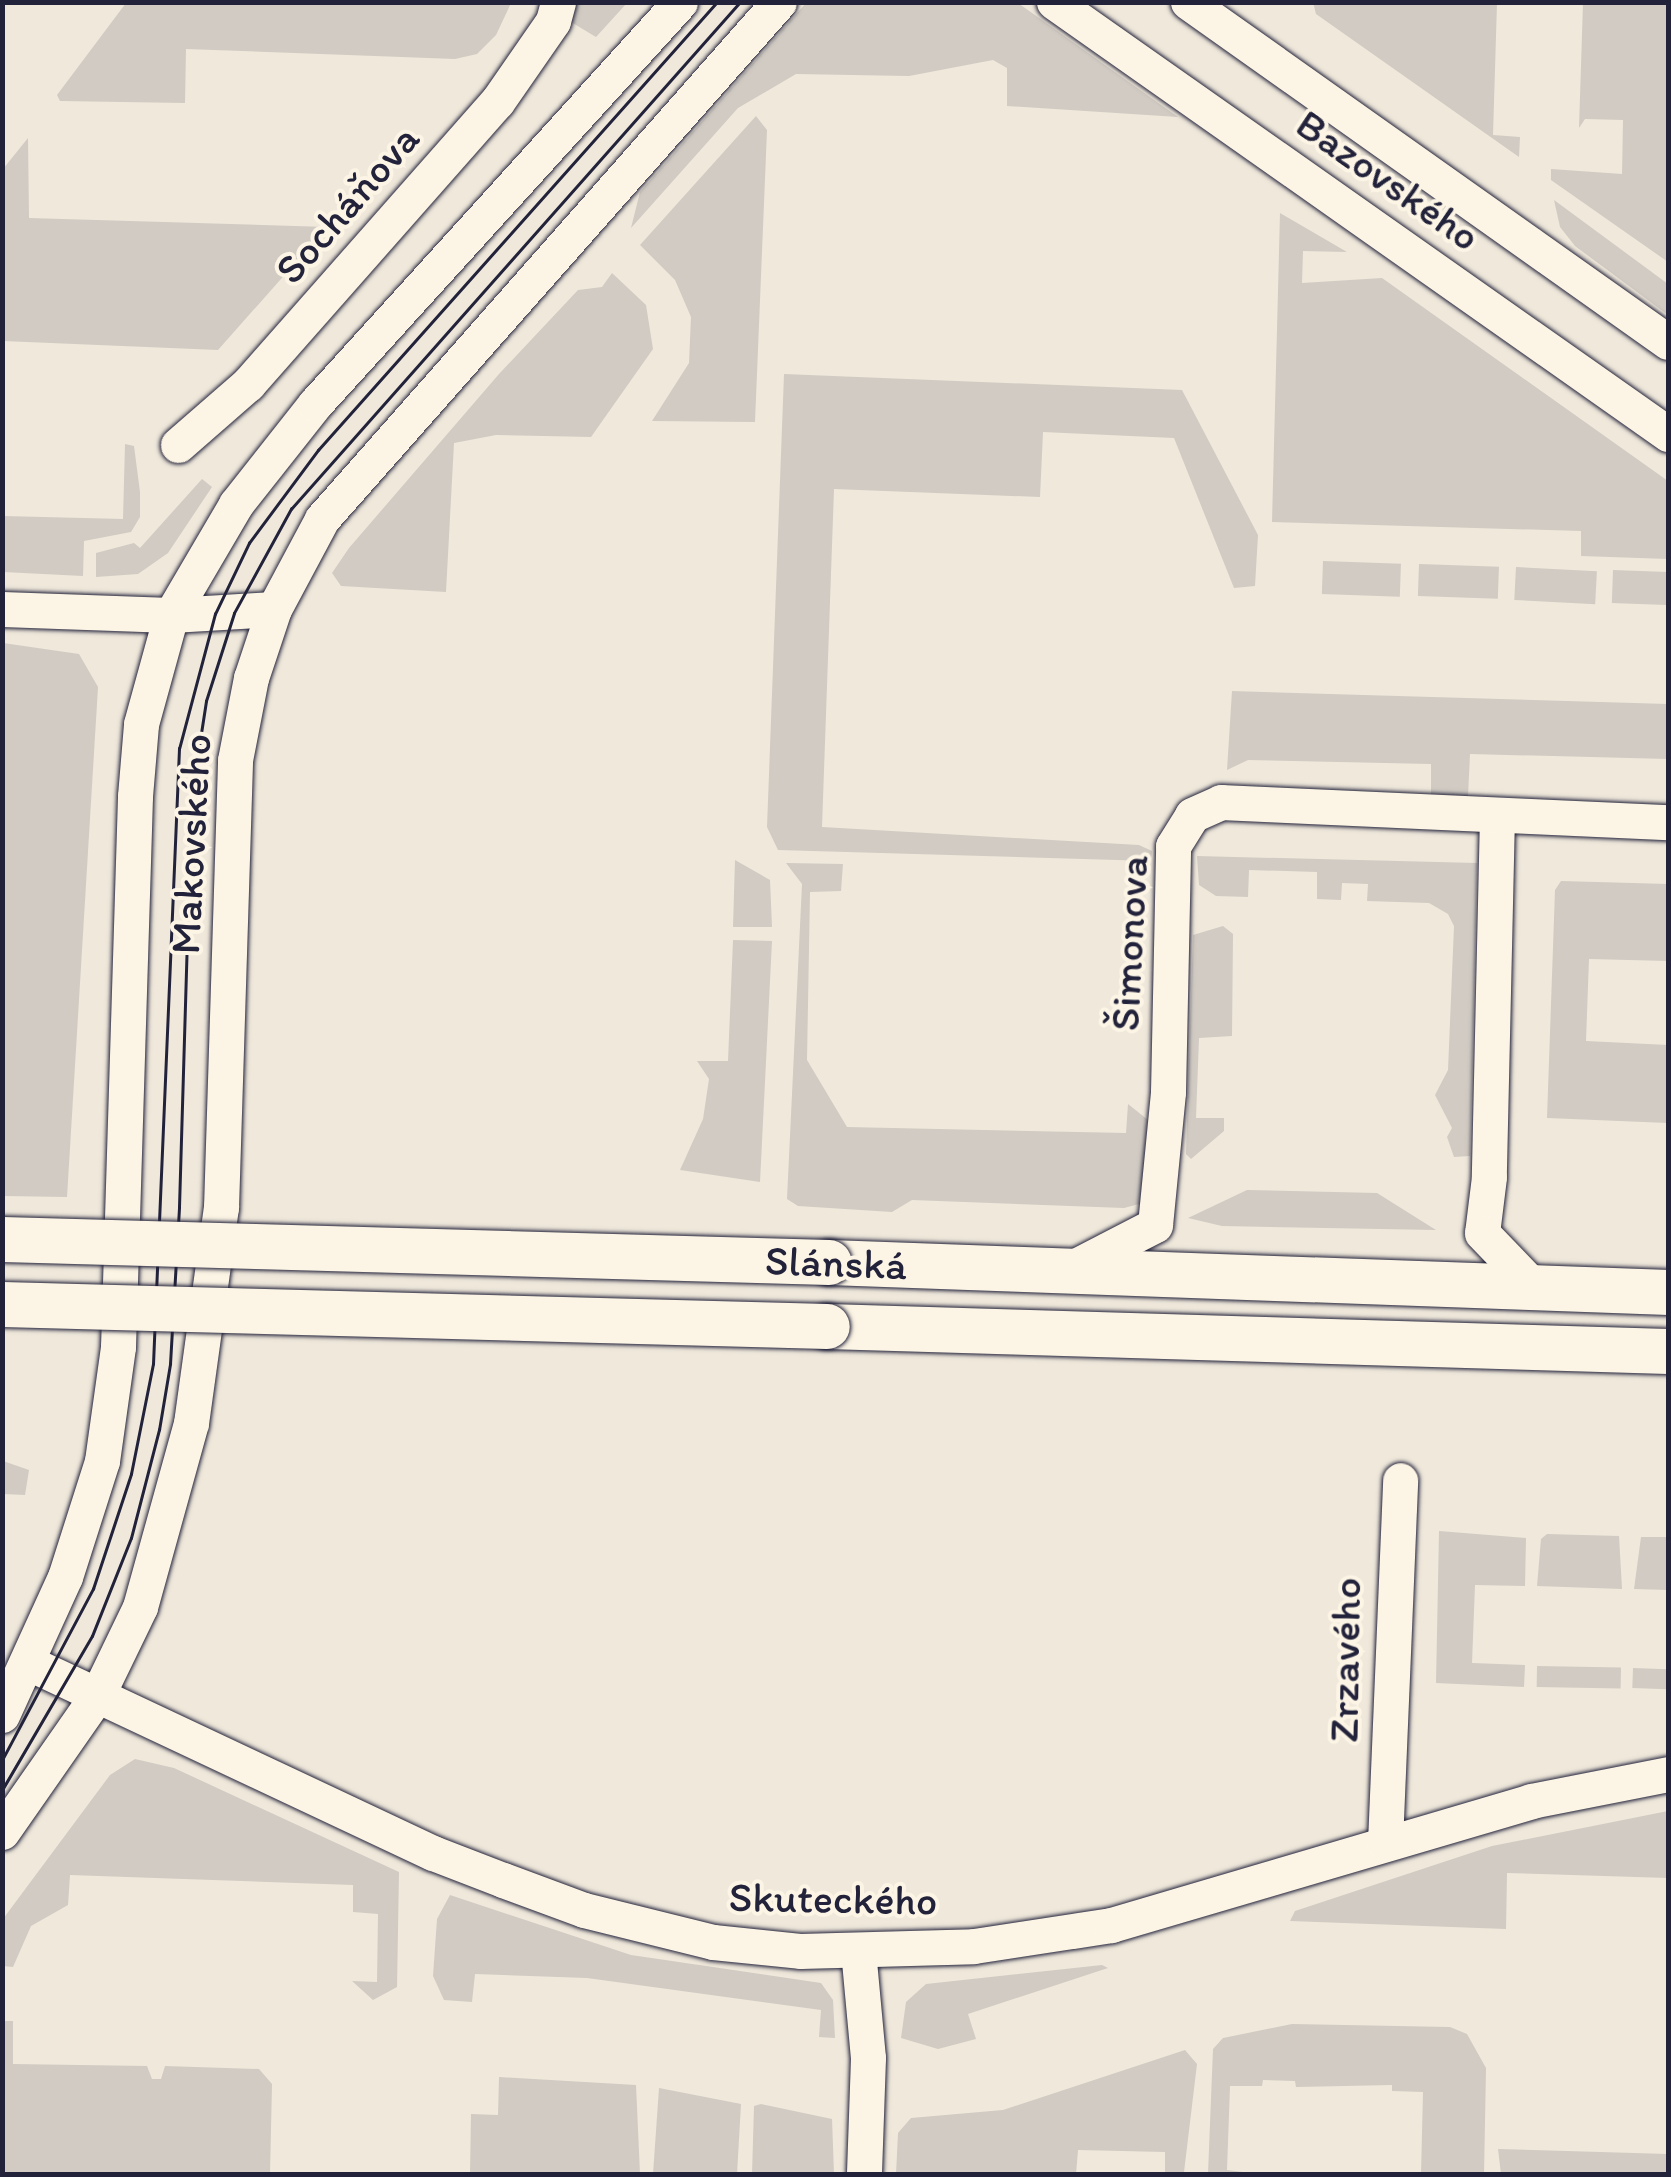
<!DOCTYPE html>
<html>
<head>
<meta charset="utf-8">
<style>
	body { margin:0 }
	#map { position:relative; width:1671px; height:2177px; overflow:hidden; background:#efe8db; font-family:Itim,sans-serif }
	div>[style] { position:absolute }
	.green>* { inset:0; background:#d1cbc3; transform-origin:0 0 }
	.roads { filter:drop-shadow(0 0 2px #22223b) drop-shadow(0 0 2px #22223b) }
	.minor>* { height:35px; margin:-17.5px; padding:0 17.5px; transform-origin:17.5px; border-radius:17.5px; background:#fcf5e5 }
	.major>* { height:45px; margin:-22.5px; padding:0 22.5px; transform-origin:22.5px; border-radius:22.5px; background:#fcf5e5 }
	.tram>* { height:2.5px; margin:-1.25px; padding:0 1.25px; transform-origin:1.25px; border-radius:1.25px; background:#22223b }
	.bridges { filter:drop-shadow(0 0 2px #22223b) drop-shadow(0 0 2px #22223b) }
	.major-bridge>* { height:45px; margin:-22.5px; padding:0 22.5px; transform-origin:22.5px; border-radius:22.5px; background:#fcf5e5 }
	span { translate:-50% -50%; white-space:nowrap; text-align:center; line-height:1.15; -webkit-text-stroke:8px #fcf5e5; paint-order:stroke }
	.street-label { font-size:42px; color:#22223b }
	.frame { position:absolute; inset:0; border:5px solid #22223b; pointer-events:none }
</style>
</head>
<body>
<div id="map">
	<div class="green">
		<div style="clip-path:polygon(1313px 2px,1497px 3px,1493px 135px,1520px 137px,1519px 157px,1316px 14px)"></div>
		<div style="clip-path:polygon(126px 3px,126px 2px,511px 3px,496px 35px,477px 54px,455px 59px,186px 49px,185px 103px,60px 101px,57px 95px)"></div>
		<div style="clip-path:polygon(576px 3px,627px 3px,596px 37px,571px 22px)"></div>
		<div style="clip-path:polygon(806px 3px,1018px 3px,1178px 117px,1007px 106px,1007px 68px,993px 60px,909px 76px,796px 74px,738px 108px,631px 228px,640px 192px)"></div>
		<div style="clip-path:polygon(1583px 3px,1668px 3px,1668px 262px,1551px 180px,1551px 169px,1622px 174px,1623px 120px,1585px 119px,1579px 128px)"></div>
		<div style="clip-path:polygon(756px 116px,767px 130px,755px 422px,652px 421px,689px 363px,691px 317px,675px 280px,640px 245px)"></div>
		<div style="clip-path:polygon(28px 138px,29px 218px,327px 227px,218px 350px,3px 341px,3px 169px)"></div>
		<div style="clip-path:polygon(1554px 200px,1668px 284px,1668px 315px,1575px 246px,1560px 227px)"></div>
		<div style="clip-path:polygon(1280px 213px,1347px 252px,1303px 251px,1302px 283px,1382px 278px,1668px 481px,1668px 559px,1581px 556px,1581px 531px,1272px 522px)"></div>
		<div style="clip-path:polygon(612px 273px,646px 305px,653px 349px,591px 437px,496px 435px,454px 443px,446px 592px,341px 586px,332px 573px,349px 548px,499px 374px,578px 290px,602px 287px)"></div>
		<div style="clip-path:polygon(784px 374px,1182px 390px,1258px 535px,1255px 586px,1234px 588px,1174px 438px,1043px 432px,1040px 497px,834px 489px,822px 827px,1139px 845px,1152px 851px,1151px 861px,778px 850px,767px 827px)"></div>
		<div style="clip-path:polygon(125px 444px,134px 446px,140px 492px,140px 517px,131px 532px,84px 541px,83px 576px,3px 572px,3px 516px,123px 519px)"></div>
		<div style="clip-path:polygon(202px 479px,212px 487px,168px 553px,138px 574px,96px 577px,96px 553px,134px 543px,140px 548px)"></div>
		<div style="left:1323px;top:561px;width:78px;height:33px;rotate:2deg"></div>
		<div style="left:1419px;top:564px;width:80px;height:32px;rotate:2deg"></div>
		<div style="left:1516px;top:567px;width:81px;height:33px;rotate:3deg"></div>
		<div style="left:1613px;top:570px;width:55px;height:33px;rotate:2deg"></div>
		<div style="clip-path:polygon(3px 643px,79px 654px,98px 687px,67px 1197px,3px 1196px)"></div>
		<div style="clip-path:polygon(1232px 691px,1668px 704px,1668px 759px,1470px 754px,1468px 796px,1431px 794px,1431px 764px,1248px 760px,1227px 770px)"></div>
		<div style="clip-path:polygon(1197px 856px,1477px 863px,1470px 1156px,1454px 1157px,1447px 1137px,1452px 1128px,1435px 1095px,1448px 1070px,1454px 926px,1448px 914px,1429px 903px,1367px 901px,1368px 884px,1342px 883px,1341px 900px,1317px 899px,1317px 872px,1249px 870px,1248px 897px,1216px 896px,1199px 885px)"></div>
		<div style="clip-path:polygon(735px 860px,770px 880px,772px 927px,733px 927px)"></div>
		<div style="clip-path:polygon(786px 863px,843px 864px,841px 891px,810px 892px,807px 1060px,847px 1127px,1126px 1133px,1128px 1104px,1148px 1120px,1143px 1203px,1124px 1208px,912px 1200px,892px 1212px,798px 1206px,787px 1199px,802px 884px)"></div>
		<div style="clip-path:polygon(1561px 881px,1668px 884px,1668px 961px,1589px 959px,1586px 1041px,1668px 1045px,1668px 1123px,1547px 1118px,1555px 890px)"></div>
		<div style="clip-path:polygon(1223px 926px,1233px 934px,1232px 1036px,1199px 1038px,1196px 1118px,1224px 1118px,1224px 1131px,1191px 1159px,1186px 1154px,1193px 935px)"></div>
		<div style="clip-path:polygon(733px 940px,772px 941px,760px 1182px,680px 1170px,703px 1119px,709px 1079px,697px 1061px,728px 1061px)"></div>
		<div style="clip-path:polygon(1247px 1190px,1377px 1193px,1436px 1230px,1222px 1226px,1188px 1218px)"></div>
		<div style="clip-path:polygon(3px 1461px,29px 1470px,25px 1495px,3px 1494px)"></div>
		<div style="clip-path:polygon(1439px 1531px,1526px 1538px,1525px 1586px,1475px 1585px,1472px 1663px,1525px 1665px,1524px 1687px,1436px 1683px)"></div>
		<div style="clip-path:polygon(1547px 1534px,1619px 1536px,1622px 1589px,1537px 1586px,1541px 1539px)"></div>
		<div style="clip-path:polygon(1641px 1537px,1668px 1537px,1668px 1590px,1634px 1589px)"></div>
		<div style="left:1537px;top:1666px;width:84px;height:21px;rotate:1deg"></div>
		<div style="left:1633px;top:1668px;width:35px;height:20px;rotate:2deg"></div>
		<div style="clip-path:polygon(135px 1759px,174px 1768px,399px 1872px,397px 1987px,373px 2000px,352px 1981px,377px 1982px,378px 1914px,353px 1912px,353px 1885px,70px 1875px,68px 1905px,31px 1926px,13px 1967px,3px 1966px,3px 1919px,110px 1775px)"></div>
		<div style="clip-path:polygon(1668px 1811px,1668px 1878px,1507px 1873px,1506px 1929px,1290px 1921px,1295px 1911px,1492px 1846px)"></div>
		<div style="clip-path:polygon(450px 1895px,631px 1955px,821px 1983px,833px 2000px,835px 2038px,819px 2037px,821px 2010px,587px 1978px,475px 1974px,472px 2002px,444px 2000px,433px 1976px,437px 1919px)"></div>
		<div style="clip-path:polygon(1102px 1965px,1108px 1968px,968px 2014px,976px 2039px,938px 2049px,901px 2038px,906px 2002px,926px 1984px)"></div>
		<div style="clip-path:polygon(3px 2021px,13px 2021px,13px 2064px,147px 2066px,152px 2079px,161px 2079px,165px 2066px,259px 2069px,272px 2084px,270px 2174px,3px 2174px)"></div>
		<div style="clip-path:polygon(1292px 2024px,1450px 2027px,1467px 2034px,1486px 2068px,1484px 2174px,1421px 2174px,1423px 2092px,1392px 2091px,1392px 2085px,1296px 2087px,1295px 2081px,1263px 2080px,1262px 2086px,1230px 2086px,1227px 2170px,1259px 2174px,1208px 2174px,1213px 2049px,1223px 2038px)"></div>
		<div style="clip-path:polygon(1185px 2050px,1197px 2064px,1184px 2172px,1165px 2172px,1165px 2152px,1078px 2150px,1076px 2174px,896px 2174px,898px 2133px,911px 2118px,1003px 2110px)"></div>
		<div style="clip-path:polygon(499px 2077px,636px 2085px,640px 2174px,470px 2174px,471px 2114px,498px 2115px)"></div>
		<div style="clip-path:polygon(659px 2088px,741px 2104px,737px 2174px,653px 2174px)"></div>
		<div style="clip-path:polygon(761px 2104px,832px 2119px,834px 2174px,752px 2174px,754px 2106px)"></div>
		<div style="clip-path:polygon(1498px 2149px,1668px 2154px,1668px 2174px,1501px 2174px)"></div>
	</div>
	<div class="roads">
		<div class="minor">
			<div style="left:1054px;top:2px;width:751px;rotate:35.13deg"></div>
			<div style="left:1188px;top:2px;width:588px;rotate:35.31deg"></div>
			<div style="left:178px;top:445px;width:93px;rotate:-41.1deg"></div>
			<div style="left:248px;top:384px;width:376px;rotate:-48.6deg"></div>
			<div style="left:497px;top:102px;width:98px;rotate:-55.3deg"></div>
			<div style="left:553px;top:21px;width:20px;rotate:-75deg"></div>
			<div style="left:2px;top:609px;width:169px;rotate:2deg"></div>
			<div style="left:171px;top:615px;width:103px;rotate:-3.3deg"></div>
			<div style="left:1497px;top:815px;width:362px;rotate:91.3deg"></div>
			<div style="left:1489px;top:1177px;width:56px;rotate:97.1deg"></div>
			<div style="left:1482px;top:1233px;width:75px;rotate:46.1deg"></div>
			<div style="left:1066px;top:1271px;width:100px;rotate:-27.3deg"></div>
			<div style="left:1155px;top:1225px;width:134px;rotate:-84.4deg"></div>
			<div style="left:1168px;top:1092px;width:246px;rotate:-88.8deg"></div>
			<div style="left:1173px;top:846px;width:36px;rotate:-58deg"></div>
			<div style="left:1192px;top:815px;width:32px;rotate:-24deg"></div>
			<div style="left:1221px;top:802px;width:447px;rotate:2.6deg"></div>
			<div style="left:29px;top:1663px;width:446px;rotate:25.2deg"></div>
			<div style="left:433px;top:1853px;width:75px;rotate:21.1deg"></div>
			<div style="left:503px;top:1880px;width:86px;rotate:20.3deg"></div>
			<div style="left:584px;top:1910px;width:133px;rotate:13.9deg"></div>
			<div style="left:713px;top:1942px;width:87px;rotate:5.9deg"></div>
			<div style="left:800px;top:1951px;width:174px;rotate:-1.6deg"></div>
			<div style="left:974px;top:1946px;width:139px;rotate:-8.7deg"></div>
			<div style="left:1111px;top:1925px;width:438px;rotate:-16.4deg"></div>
			<div style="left:1531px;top:1801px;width:140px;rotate:-11.1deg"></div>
			<div style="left:2px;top:1715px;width:152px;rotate:-65.5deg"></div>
			<div style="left:65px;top:1577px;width:122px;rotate:-72.3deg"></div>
			<div style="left:102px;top:1461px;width:115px;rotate:-82deg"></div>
			<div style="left:118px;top:1347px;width:551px;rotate:-88.23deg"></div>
			<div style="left:135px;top:796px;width:72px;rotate:-85.2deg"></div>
			<div style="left:141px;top:724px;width:113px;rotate:-74.6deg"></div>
			<div style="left:171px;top:615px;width:129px;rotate:-59.6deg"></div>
			<div style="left:236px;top:504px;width:127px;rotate:-51.7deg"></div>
			<div style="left:315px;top:404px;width:543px;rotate:-47.76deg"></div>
			<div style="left:2px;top:1832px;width:166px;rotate:-55.1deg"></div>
			<div style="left:97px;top:1696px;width:99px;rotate:-64.2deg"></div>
			<div style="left:140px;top:1607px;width:191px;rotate:-74.5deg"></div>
			<div style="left:191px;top:1423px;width:217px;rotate:-82.1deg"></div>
			<div style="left:221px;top:1208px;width:448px;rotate:-88.2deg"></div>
			<div style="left:235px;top:760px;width:84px;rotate:-79deg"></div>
			<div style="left:251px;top:678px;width:73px;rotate:-71.6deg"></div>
			<div style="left:274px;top:609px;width:102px;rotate:-61.9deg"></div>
			<div style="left:322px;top:519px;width:690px;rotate:-48.53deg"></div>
			<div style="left:1385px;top:1843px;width:363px;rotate:-87.6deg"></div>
			<div style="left:858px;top:1950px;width:108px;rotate:84.7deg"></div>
			<div style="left:868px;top:2058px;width:116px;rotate:92deg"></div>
		</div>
		<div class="major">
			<div style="left:829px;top:1262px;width:840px;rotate:2.05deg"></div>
			<div style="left:827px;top:1326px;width:841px;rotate:1.7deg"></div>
		</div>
	</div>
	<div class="tram">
		<div style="left:2px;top:1760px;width:194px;rotate:-62deg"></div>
		<div style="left:93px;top:1589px;width:121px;rotate:-71.7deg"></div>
		<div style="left:131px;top:1474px;width:112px;rotate:-78.7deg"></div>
		<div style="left:153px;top:1364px;width:616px;rotate:-87.58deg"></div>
		<div style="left:179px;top:749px;width:140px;rotate:-75.1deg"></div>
		<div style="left:215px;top:614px;width:79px;rotate:-64.4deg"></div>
		<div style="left:249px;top:543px;width:116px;rotate:-53.4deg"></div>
		<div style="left:318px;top:450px;width:600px;rotate:-48.31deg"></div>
		<div style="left:2px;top:1790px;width:178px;rotate:-59.7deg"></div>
		<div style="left:92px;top:1636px;width:105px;rotate:-68.3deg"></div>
		<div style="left:131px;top:1538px;width:112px;rotate:-75.5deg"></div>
		<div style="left:159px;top:1430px;width:67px;rotate:-80.5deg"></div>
		<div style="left:170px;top:1364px;width:157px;rotate:-86.7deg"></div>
		<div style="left:179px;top:1207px;width:409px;rotate:-88.3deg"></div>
		<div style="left:191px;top:798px;width:98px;rotate:-81.2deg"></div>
		<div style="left:206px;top:701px;width:92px;rotate:-72.3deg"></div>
		<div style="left:234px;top:613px;width:119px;rotate:-61.3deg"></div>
		<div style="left:291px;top:509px;width:677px;rotate:-48.47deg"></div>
	</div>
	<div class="bridges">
		<div class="major-bridge">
			<div style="left:2px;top:1239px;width:827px;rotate:1.59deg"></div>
			<div style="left:2px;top:1304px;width:825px;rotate:1.53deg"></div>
		</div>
	</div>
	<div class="street-label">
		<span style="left:1388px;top:180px;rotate:35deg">Bazovského</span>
		<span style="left:347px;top:204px;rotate:-49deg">Socháňova</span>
		<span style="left:191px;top:844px;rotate:-87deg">Makovského</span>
		<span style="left:1129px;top:943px;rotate:-87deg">Šimonova</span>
		<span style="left:836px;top:1263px;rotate:2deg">Slánská</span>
		<span style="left:1345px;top:1660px;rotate:-89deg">Zrzavého</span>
		<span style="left:833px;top:1899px;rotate:1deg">Skuteckého</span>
	</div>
	<div class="frame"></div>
</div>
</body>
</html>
